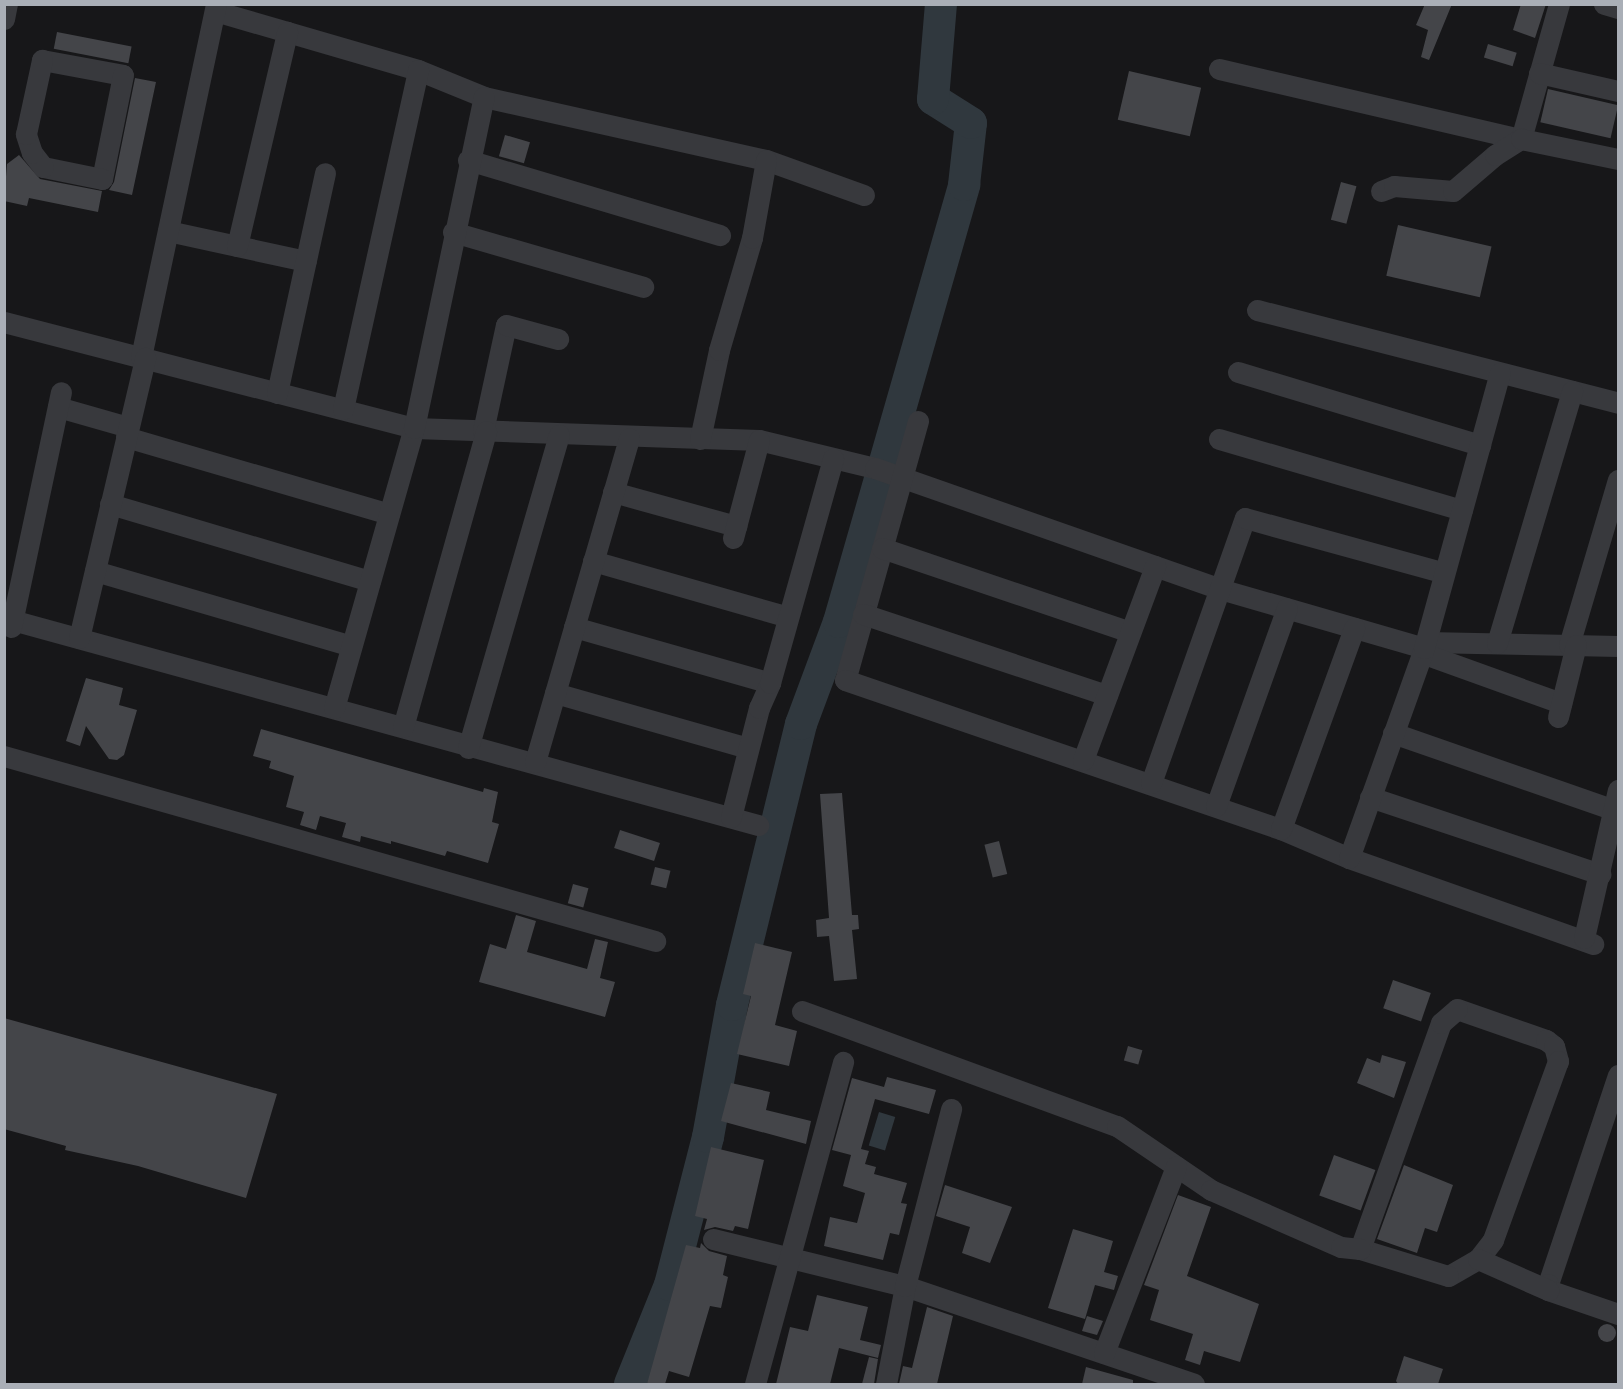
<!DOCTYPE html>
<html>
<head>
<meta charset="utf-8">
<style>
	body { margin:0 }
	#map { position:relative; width:1623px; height:1389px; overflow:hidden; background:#171719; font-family:"Work Sans",sans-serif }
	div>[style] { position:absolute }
	.water>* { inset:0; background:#30383e; transform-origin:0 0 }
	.river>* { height:32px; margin:-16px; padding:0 16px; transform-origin:16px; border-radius:16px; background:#30383e }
	.building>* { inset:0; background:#444549; transform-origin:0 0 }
	.round { border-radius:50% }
	.minor>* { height:21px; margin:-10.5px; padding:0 10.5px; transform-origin:10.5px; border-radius:10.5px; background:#38393d }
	span { translate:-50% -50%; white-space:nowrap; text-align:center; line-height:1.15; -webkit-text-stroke:6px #121214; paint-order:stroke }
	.frame { position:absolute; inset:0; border:6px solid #aaafb7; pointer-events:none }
</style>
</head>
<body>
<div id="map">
	<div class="water">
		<div style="left:879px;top:1112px;width:17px;height:35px;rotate:17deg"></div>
	</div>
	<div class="river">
		<div style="left:630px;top:1384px;width:107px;rotate:-68deg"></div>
		<div style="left:670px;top:1285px;width:153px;rotate:-75.6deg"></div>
		<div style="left:708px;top:1137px;width:134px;rotate:-79.7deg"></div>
		<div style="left:732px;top:1005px;width:289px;rotate:-76.2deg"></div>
		<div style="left:801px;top:724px;width:109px;rotate:-69.6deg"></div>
		<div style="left:839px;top:622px;width:455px;rotate:-74deg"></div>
		<div style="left:964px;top:185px;width:62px;rotate:-83.6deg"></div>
		<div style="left:971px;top:123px;width:45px;rotate:-147.7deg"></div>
		<div style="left:933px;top:99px;width:95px;rotate:-85.2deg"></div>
	</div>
	<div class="building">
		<div style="clip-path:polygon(1425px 4px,1452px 4px,1429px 60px,1421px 57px,1428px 30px,1416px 25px)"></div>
		<div style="clip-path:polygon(1521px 4px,1546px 4px,1535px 38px,1513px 30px)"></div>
		<div style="left:57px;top:32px;width:76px;height:17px;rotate:11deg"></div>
		<div style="left:1488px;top:44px;width:30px;height:14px;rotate:17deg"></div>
		<div style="left:1129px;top:71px;width:74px;height:50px;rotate:13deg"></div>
		<div style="clip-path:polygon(135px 78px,156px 82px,132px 195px,109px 190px,114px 182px)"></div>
		<div style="left:1548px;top:89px;width:72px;height:34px;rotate:13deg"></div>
		<div style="left:505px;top:135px;width:26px;height:22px;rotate:16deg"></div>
		<div style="clip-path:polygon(19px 155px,40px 179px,102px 191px,98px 212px,29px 198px,27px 206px,4px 201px,7px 164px)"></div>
		<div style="left:1341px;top:182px;width:16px;height:39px;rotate:15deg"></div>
		<div style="left:1398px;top:225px;width:96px;height:52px;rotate:13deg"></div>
		<div style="clip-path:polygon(86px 678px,123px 688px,119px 705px,137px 710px,124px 755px,117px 760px,109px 759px,86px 726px,80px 746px,66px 741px)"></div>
		<div style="clip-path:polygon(261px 729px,483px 792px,484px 788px,498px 792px,492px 822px,499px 824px,488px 863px,447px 851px,445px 856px,391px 841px,391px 844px,361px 836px,360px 842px,342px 837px,346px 823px,320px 816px,316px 830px,300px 825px,304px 812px,286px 807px,294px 776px,269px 768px,271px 761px,253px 756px)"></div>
		<div style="clip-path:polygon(842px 793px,852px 915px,858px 915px,859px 929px,852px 930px,857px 979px,834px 981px,829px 936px,817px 937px,816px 920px,829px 918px,820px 794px)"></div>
		<div style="left:620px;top:830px;width:42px;height:19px;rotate:18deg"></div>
		<div style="left:999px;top:841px;width:34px;height:15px;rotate:76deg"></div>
		<div style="left:655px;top:867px;width:16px;height:18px;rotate:14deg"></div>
		<div style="left:573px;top:884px;width:16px;height:20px;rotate:15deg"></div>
		<div style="clip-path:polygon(516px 915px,536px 921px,527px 952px,587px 969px,595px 939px,608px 942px,600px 978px,615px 982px,605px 1017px,479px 982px,490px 944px,506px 949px)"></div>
		<div style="clip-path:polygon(755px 943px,792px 952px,775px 1025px,797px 1031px,789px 1066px,737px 1054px,751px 996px,743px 994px)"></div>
		<div style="left:1393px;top:980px;width:40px;height:30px;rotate:19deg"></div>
		<div style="clip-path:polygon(4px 1018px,277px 1094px,246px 1198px,138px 1166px,65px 1150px,66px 1146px,4px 1129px)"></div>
		<div style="left:1128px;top:1046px;width:15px;height:15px;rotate:16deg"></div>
		<div style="clip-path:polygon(1382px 1055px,1406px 1062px,1394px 1098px,1357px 1083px,1367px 1058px,1380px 1063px)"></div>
		<div style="clip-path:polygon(887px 1077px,936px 1090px,929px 1114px,875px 1099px,861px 1149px,869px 1151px,865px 1164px,876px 1167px,874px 1174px,907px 1183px,901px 1203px,907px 1204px,899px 1235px,890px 1233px,883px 1260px,824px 1246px,830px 1217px,857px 1223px,865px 1193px,843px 1186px,851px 1155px,832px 1150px,852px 1078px,884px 1087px)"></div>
		<div style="clip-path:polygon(731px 1083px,770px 1092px,766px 1110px,811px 1121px,806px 1144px,721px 1121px)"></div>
		<div style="clip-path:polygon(711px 1147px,764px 1160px,748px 1229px,735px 1226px,733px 1231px,715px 1227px,704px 1230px,707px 1219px,695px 1216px)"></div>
		<div style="left:1334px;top:1155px;width:44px;height:43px;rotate:20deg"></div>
		<div style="clip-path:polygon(1404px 1165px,1453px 1185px,1437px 1232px,1425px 1228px,1417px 1253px,1377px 1239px)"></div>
		<div style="clip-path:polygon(945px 1185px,1012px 1207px,990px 1263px,962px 1253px,970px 1227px,936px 1216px)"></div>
		<div style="clip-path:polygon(1178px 1195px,1211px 1207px,1187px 1276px,1259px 1304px,1240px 1362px,1204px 1351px,1200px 1365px,1185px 1360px,1193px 1334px,1150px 1320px,1159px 1290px,1144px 1285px)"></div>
		<div style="clip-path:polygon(1073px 1229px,1113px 1241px,1104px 1272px,1118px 1276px,1114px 1290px,1095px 1285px,1085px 1319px,1048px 1308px)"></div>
		<div style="clip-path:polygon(701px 1243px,709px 1251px,727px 1256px,723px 1275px,728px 1277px,721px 1308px,710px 1306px,689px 1377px,669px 1371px,665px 1384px,647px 1384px,686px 1245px,700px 1248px)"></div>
		<div style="clip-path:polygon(817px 1295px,868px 1307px,860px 1340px,881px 1345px,878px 1358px,839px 1348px,830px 1384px,776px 1384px,790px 1327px,808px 1331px)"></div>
		<div style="clip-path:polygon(927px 1307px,953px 1316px,937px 1384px,899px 1384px,903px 1366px,912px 1368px)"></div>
		<div style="clip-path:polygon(1087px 1316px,1103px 1321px,1097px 1335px,1082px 1331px)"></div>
		<div class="round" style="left:1598px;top:1324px;width:18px;height:18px"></div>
		<div style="clip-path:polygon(1404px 1356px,1443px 1369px,1438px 1384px,1398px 1384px,1396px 1381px)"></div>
		<div style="clip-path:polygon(869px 1357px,878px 1359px,874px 1384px,862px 1384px)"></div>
		<div style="clip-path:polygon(1086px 1367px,1133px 1380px,1133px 1384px,1082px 1384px)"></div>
	</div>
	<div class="minor">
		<div style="left:1604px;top:4px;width:15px;rotate:16deg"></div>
		<div style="left:215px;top:11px;width:211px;rotate:16.2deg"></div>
		<div style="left:418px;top:70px;width:71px;rotate:22.2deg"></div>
		<div style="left:484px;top:97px;width:289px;rotate:12.6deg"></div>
		<div style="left:766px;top:160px;width:104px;rotate:19.7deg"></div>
		<div style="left:4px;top:19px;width:15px;rotate:-79deg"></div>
		<div style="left:42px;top:60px;width:82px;rotate:10.5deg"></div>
		<div style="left:123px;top:75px;width:106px;rotate:101.4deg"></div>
		<div style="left:102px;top:179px;width:60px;rotate:-168.5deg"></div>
		<div style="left:43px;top:167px;width:18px;rotate:-128deg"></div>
		<div style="left:32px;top:153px;width:20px;rotate:-108deg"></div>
		<div style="left:26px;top:134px;width:76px;rotate:-77.8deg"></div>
		<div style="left:1219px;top:69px;width:310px;rotate:13.1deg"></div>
		<div style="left:1521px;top:139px;width:140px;rotate:-74.3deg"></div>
		<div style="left:1539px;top:73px;width:81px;rotate:12.8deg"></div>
		<div style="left:468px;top:160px;width:263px;rotate:16.6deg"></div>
		<div style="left:1381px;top:191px;width:14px;rotate:-21deg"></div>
		<div style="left:1394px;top:186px;width:59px;rotate:4.8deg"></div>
		<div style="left:1453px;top:191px;width:55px;rotate:-40.6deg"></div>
		<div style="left:1495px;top:155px;width:31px;rotate:-32deg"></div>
		<div style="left:1521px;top:139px;width:99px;rotate:11.7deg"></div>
		<div style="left:168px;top:231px;width:141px;rotate:12.3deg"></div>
		<div style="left:453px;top:232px;width:198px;rotate:16.1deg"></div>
		<div style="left:237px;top:246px;width:220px;rotate:-76.8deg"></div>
		<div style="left:1257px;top:310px;width:373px;rotate:14.4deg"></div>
		<div style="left:4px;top:322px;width:423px;rotate:14.5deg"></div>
		<div style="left:414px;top:428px;width:345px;rotate:2deg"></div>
		<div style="left:759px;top:440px;width:119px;rotate:13.6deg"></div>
		<div style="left:875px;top:468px;width:366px;rotate:19.3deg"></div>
		<div style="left:1220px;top:589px;width:212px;rotate:16.1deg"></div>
		<div style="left:141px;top:357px;width:360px;rotate:-78deg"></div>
		<div style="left:1238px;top:372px;width:253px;rotate:16.8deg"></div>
		<div style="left:277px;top:393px;width:225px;rotate:-77.7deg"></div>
		<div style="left:58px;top:407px;width:73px;rotate:15.9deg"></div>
		<div style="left:343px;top:409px;width:347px;rotate:-77.5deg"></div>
		<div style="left:918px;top:421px;width:269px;rotate:105.7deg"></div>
		<div style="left:845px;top:680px;width:461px;rotate:18.9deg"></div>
		<div style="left:1281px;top:829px;width:74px;rotate:23.1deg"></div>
		<div style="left:1349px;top:858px;width:259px;rotate:19.4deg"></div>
		<div style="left:483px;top:431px;width:108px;rotate:-77.8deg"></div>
		<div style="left:506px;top:325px;width:54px;rotate:15.1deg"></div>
		<div style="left:126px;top:437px;width:274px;rotate:16.3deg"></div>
		<div style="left:700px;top:439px;width:91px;rotate:-77.9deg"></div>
		<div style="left:719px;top:350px;width:117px;rotate:-73.6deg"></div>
		<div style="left:752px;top:238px;width:79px;rotate:-79.8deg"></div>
		<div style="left:1219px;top:439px;width:253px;rotate:16.3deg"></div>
		<div style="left:613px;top:492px;width:128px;rotate:15.5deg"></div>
		<div style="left:110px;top:504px;width:271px;rotate:16.5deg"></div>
		<div style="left:733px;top:538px;width:101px;rotate:-75.1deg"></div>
		<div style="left:882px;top:548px;width:262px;rotate:18.7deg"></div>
		<div style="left:593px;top:561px;width:203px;rotate:16deg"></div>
		<div style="left:95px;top:571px;width:267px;rotate:16.3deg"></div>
		<div style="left:863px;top:614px;width:257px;rotate:18.4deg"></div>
		<div style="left:12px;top:620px;width:774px;rotate:15.37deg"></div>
		<div style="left:11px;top:627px;width:240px;rotate:-78deg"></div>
		<div style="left:574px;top:627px;width:204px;rotate:15.9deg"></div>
		<div style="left:79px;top:638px;width:288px;rotate:-76.7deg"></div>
		<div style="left:1426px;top:642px;width:192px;rotate:1.2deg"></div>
		<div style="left:1497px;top:643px;width:263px;rotate:-73.4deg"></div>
		<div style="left:1569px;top:645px;width:172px;rotate:-73.5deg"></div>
		<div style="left:1422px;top:653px;width:148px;rotate:19.8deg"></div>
		<div style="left:555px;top:693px;width:201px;rotate:15.9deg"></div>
		<div style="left:334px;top:708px;width:291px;rotate:-74.1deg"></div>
		<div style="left:414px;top:428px;width:338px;rotate:-78.1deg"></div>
		<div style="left:1558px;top:717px;width:74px;rotate:-76deg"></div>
		<div style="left:403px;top:727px;width:307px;rotate:-74.3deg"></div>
		<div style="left:1393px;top:733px;width:234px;rotate:19.2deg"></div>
		<div style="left:468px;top:748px;width:326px;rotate:-73.8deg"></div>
		<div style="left:4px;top:756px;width:677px;rotate:15.86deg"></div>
		<div style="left:1083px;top:760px;width:207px;rotate:-69.6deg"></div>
		<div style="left:535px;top:762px;width:337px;rotate:-73.8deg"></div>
		<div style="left:1151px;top:783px;width:281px;rotate:-70.5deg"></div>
		<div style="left:1245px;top:518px;width:206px;rotate:15.4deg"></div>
		<div style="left:1370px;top:797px;width:243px;rotate:18.5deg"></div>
		<div style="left:1216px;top:806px;width:210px;rotate:-70.3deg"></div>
		<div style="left:731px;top:817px;width:113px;rotate:-75.6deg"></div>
		<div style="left:759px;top:708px;width:27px;rotate:-66deg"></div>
		<div style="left:770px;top:683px;width:233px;rotate:-74.3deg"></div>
		<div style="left:1281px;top:829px;width:214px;rotate:-70deg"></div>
		<div style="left:1349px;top:858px;width:223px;rotate:-70.3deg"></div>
		<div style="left:1424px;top:648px;width:285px;rotate:-74.6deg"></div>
		<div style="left:1584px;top:938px;width:152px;rotate:-77.1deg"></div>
		<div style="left:1457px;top:1009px;width:94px;rotate:19.2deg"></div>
		<div style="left:1546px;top:1040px;width:10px;rotate:37deg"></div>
		<div style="left:1554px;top:1046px;width:16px;rotate:75deg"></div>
		<div style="left:1558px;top:1061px;width:190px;rotate:110deg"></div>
		<div style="left:1493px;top:1240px;width:24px;rotate:128deg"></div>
		<div style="left:1478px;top:1259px;width:34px;rotate:150deg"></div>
		<div style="left:1448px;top:1276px;width:92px;rotate:-162.9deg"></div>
		<div style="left:1360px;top:1249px;width:240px;rotate:-70.3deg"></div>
		<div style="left:1441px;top:1023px;width:21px;rotate:-41deg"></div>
		<div style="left:802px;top:1011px;width:335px;rotate:20.1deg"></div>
		<div style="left:1117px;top:1126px;width:114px;rotate:34.2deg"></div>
		<div style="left:1211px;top:1190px;width:142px;rotate:23.7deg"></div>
		<div style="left:1341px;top:1247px;width:19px;rotate:6deg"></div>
		<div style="left:1618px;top:1075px;width:220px;rotate:108.5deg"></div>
		<div style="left:1548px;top:1284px;width:6px;rotate:90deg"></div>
		<div style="left:1548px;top:1290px;width:74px;rotate:18.9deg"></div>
		<div style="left:713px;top:1239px;width:198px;rotate:13.8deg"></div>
		<div style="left:905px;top:1286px;width:305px;rotate:18.7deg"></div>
		<div style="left:1478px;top:1259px;width:77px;rotate:23.9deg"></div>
		<div style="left:1104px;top:1353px;width:200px;rotate:-68.9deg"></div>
		<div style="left:755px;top:1384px;width:334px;rotate:-74.7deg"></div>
		<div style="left:886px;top:1384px;width:100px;rotate:-79deg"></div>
		<div style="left:905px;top:1286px;width:183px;rotate:-75.4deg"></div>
	</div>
	<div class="frame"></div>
</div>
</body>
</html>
